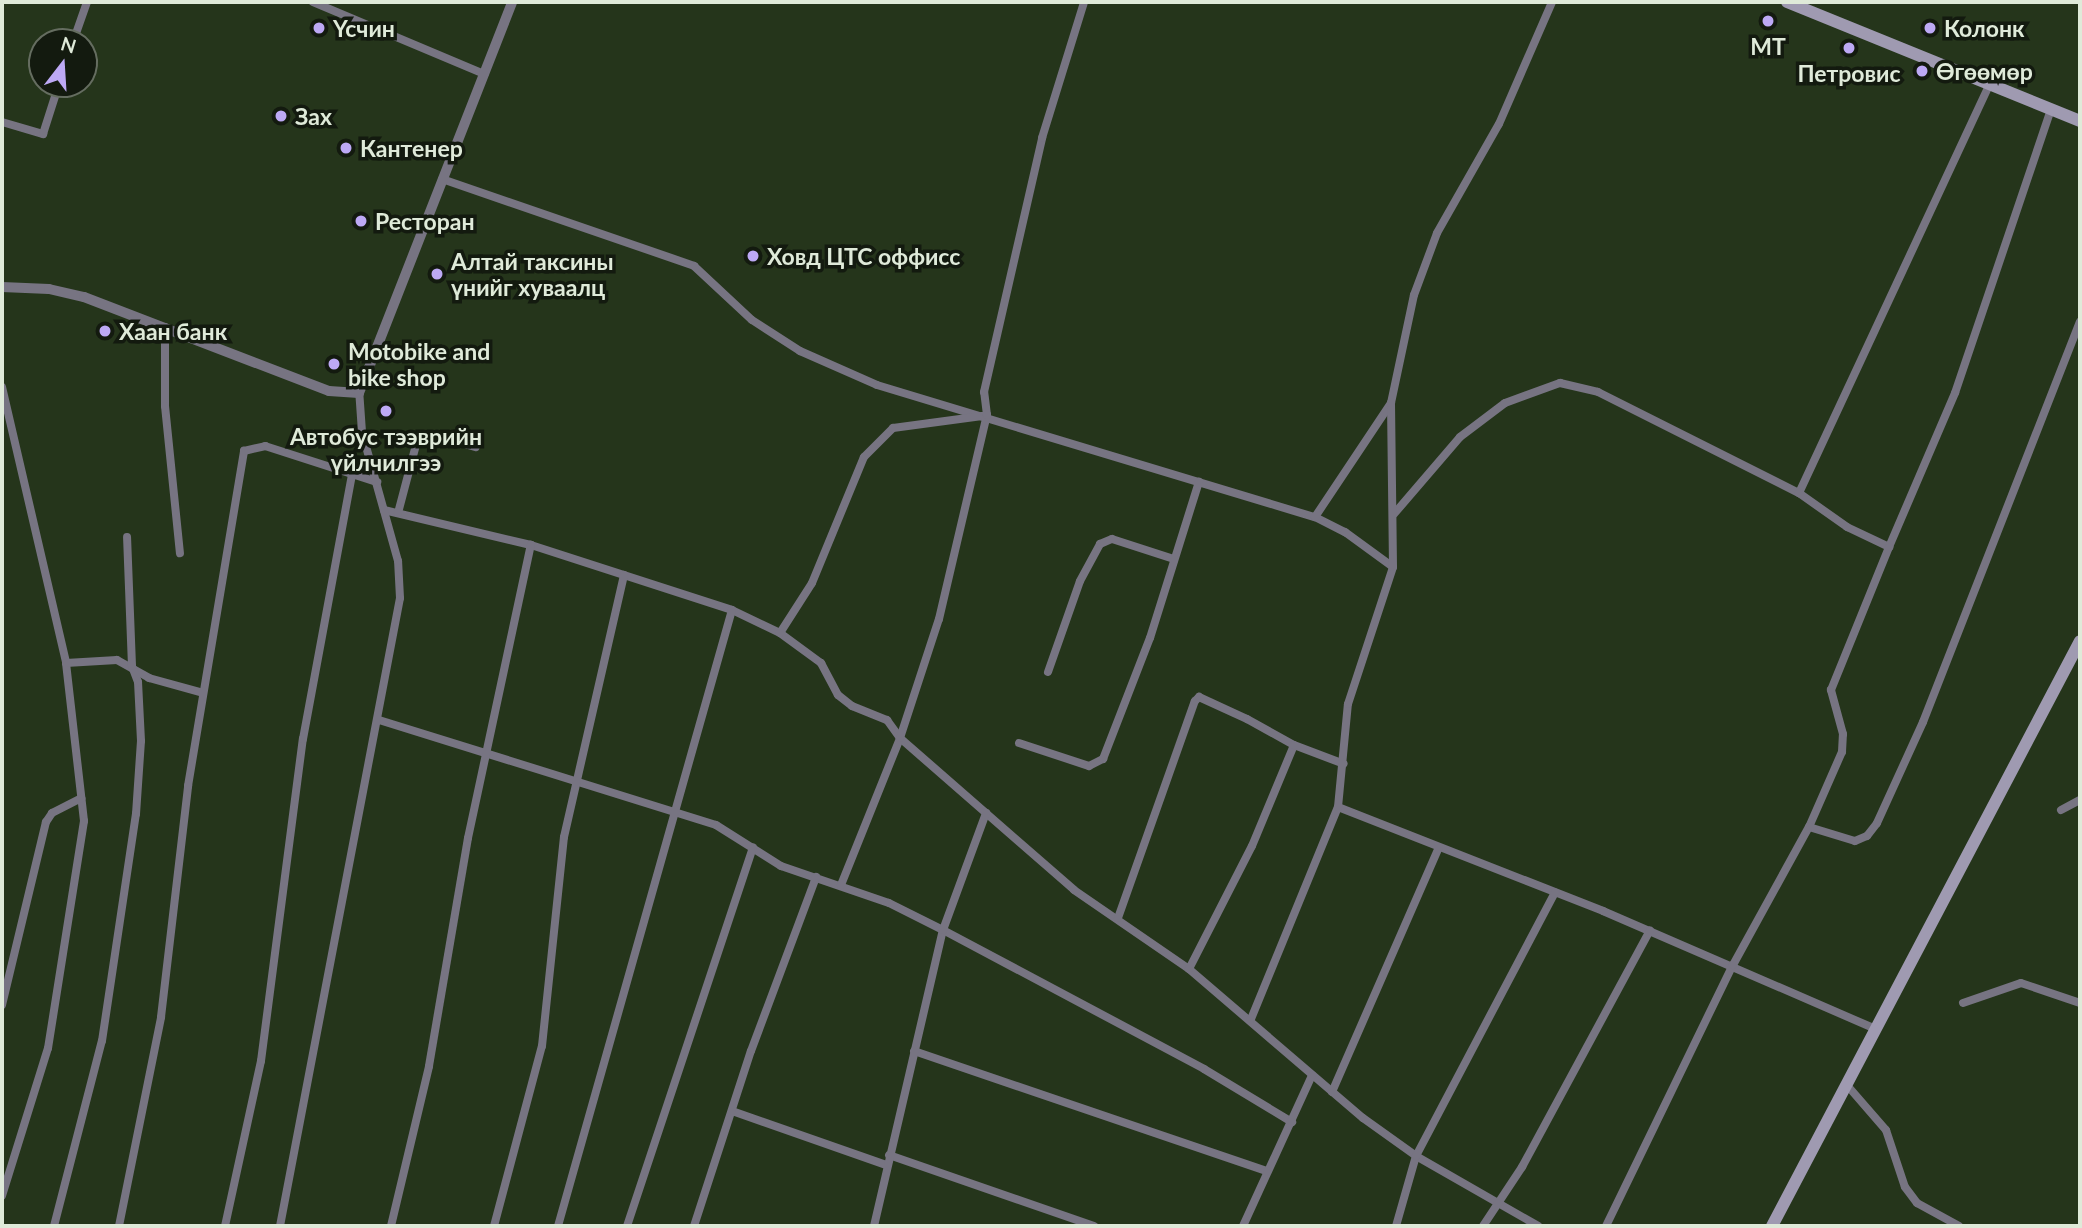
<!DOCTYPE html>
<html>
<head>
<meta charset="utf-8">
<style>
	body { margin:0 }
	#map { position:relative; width:2082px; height:1228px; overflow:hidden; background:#25351b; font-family:Lato,sans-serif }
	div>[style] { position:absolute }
	.minor>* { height:8px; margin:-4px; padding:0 4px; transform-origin:4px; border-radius:4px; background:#777482 }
	.tertiary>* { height:10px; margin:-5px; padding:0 5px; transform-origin:5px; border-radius:5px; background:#777482 }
	.secondary>* { height:12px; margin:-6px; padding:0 6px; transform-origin:6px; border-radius:6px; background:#9f9ab1 }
	.dots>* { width:19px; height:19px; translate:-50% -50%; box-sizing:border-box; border:4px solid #131a0f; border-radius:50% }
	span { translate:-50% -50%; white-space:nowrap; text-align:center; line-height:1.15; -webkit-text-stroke:7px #131a0f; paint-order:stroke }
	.poi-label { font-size:23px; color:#dfead9; font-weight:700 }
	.left { translate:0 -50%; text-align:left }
	.frame { position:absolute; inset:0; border:4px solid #dfead9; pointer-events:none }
	.north { position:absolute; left:28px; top:28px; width:70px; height:70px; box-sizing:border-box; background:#131a0f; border:2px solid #656d60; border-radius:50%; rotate:17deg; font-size:19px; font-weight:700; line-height:28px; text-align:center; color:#dfead9 }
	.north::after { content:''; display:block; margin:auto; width:24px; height:32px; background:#bda9f5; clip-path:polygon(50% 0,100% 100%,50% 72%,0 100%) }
</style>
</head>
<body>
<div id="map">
	<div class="minor">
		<div style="left:313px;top:2px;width:186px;rotate:22.8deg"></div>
		<div style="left:73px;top:42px;width:42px;rotate:-70.7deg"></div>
		<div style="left:2px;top:122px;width:43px;rotate:16.3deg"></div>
		<div style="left:43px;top:134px;width:52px;rotate:-72.3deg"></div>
		<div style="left:442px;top:179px;width:267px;rotate:19deg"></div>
		<div style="left:694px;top:266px;width:79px;rotate:43deg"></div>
		<div style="left:752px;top:320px;width:57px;rotate:32.9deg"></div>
		<div style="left:800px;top:351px;width:84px;rotate:23.8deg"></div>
		<div style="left:877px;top:385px;width:457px;rotate:16.8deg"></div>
		<div style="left:1315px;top:517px;width:34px;rotate:27deg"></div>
		<div style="left:1345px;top:532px;width:59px;rotate:36.1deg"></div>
		<div style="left:165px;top:327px;width:79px;rotate:90deg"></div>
		<div style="left:165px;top:406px;width:148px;rotate:84.2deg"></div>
		<div style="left:2px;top:387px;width:283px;rotate:76.9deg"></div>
		<div style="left:66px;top:663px;width:159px;rotate:83.5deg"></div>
		<div style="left:84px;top:821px;width:230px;rotate:99deg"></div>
		<div style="left:48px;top:1048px;width:155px;rotate:107.3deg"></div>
		<div style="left:1799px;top:493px;width:450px;rotate:-65deg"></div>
		<div style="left:384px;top:510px;width:151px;rotate:13.4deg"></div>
		<div style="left:531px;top:545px;width:211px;rotate:17.9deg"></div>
		<div style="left:732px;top:610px;width:53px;rotate:25.6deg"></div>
		<div style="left:780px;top:633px;width:51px;rotate:36.2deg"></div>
		<div style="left:821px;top:663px;width:36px;rotate:62deg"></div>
		<div style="left:838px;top:695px;width:18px;rotate:38deg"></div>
		<div style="left:852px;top:706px;width:38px;rotate:22deg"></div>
		<div style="left:887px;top:720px;width:22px;rotate:54deg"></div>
		<div style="left:900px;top:738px;width:231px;rotate:41.1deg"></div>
		<div style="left:1074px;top:890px;width:140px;rotate:34.5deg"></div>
		<div style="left:1189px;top:969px;width:229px;rotate:40.6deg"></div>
		<div style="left:1363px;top:1118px;width:65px;rotate:35.6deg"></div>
		<div style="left:1416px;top:1156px;width:141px;rotate:29.8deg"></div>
		<div style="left:398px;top:513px;width:70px;rotate:-75.2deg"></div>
		<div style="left:416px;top:445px;width:12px;rotate:-35deg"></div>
		<div style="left:426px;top:438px;width:18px"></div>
		<div style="left:444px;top:438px;width:33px;rotate:16deg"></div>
		<div style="left:1394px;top:514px;width:101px;rotate:-49.4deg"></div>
		<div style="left:1460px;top:437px;width:56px;rotate:-37.1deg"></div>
		<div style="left:1505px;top:403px;width:59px;rotate:-20deg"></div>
		<div style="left:1560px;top:383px;width:39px;rotate:13deg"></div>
		<div style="left:1598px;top:392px;width:225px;rotate:26.7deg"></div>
		<div style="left:1799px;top:493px;width:59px;rotate:35.3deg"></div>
		<div style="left:1847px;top:527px;width:47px;rotate:25.5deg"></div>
		<div style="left:1889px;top:547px;width:168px;rotate:-66.8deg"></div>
		<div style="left:1955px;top:393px;width:300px;rotate:-71.3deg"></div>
		<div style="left:1315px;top:517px;width:137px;rotate:-56.3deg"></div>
		<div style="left:780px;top:633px;width:59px;rotate:-57.4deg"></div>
		<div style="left:812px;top:583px;width:136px;rotate:-67.6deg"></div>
		<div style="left:864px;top:457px;width:41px;rotate:-45deg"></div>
		<div style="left:893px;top:428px;width:90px;rotate:-7.7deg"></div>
		<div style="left:66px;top:663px;width:51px;rotate:-3.4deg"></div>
		<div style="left:117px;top:660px;width:37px;rotate:29deg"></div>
		<div style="left:149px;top:678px;width:56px;rotate:15.5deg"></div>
		<div style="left:1048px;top:672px;width:96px;rotate:-70.6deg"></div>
		<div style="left:1080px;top:581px;width:42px;rotate:-61.6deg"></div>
		<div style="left:1100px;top:544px;width:13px;rotate:-23deg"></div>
		<div style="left:1112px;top:539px;width:65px;rotate:17.9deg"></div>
		<div style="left:379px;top:720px;width:353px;rotate:17.3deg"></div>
		<div style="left:716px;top:825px;width:77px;rotate:32.2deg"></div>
		<div style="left:781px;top:866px;width:114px;rotate:18.9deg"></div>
		<div style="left:889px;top:903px;width:60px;rotate:26.6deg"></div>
		<div style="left:943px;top:930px;width:296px;rotate:28deg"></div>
		<div style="left:1204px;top:1069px;width:103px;rotate:31.1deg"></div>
		<div style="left:1019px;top:743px;width:74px;rotate:18.2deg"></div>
		<div style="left:1089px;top:766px;width:16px;rotate:-27deg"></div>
		<div style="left:1103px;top:759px;width:130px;rotate:-68.8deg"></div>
		<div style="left:1150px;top:638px;width:164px;rotate:-72.6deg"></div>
		<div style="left:1338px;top:807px;width:285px;rotate:21.4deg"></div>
		<div style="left:1603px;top:911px;width:294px;rotate:23.4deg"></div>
		<div style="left:2061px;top:810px;width:21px;rotate:-28deg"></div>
		<div style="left:1809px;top:827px;width:82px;rotate:-66.3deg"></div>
		<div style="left:1842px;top:752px;width:18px;rotate:-87deg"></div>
		<div style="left:1843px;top:734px;width:46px;rotate:-105.3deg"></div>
		<div style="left:1831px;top:690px;width:154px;rotate:-67.9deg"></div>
		<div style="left:841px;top:885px;width:158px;rotate:-68.1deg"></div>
		<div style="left:900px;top:738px;width:125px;rotate:-71.9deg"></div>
		<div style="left:939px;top:619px;width:210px;rotate:-76.8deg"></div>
		<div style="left:987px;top:415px;width:23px;rotate:-97deg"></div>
		<div style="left:984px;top:392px;width:261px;rotate:-77.1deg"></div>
		<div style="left:1042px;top:138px;width:142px;rotate:-72.8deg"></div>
		<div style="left:1118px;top:918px;width:230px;rotate:-70.5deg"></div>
		<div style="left:1195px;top:701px;width:6px;rotate:-45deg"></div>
		<div style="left:1199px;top:697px;width:53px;rotate:24.6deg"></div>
		<div style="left:1247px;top:719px;width:54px;rotate:29deg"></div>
		<div style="left:1189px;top:969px;width:138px;rotate:-62.9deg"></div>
		<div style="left:1252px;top:846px;width:109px;rotate:-67.4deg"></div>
		<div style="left:1294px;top:745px;width:53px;rotate:20.8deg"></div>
		<div style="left:1963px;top:1003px;width:61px;rotate:-19deg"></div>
		<div style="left:2021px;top:983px;width:62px;rotate:18.7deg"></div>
		<div style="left:2px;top:1005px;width:188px;rotate:-76.5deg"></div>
		<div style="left:46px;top:822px;width:11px;rotate:-56deg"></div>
		<div style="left:52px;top:813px;width:33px;rotate:-27deg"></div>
		<div style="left:1251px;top:1019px;width:229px;rotate:-67.7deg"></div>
		<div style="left:1338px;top:807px;width:103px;rotate:-84.5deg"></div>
		<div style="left:1348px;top:704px;width:144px;rotate:-71.8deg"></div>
		<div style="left:1393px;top:567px;width:164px;rotate:-90.7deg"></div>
		<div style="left:1391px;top:403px;width:110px;rotate:-78deg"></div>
		<div style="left:1414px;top:295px;width:66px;rotate:-69.6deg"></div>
		<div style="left:1437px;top:233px;width:125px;rotate:-60.4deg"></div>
		<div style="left:1499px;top:124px;width:133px;rotate:-66.5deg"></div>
		<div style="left:914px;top:1051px;width:372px;rotate:18.8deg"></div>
		<div style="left:1846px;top:1084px;width:61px;rotate:49deg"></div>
		<div style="left:1886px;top:1130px;width:60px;rotate:71.6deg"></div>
		<div style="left:1905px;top:1187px;width:20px;rotate:53deg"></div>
		<div style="left:1917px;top:1203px;width:48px;rotate:28.7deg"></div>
		<div style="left:1332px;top:1092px;width:267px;rotate:-66.4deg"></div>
		<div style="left:732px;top:1111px;width:163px;rotate:19.3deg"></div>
		<div style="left:889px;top:1155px;width:217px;rotate:19.1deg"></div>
		<div style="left:54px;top:1226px;width:191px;rotate:-75.5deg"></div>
		<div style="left:102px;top:1041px;width:230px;rotate:-81.5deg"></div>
		<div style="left:136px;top:814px;width:73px;rotate:-86.1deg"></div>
		<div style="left:141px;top:741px;width:59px;rotate:-92.9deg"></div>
		<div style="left:138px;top:682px;width:17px;rotate:-111deg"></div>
		<div style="left:132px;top:666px;width:129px;rotate:-92.2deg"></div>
		<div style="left:119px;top:1226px;width:213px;rotate:-78.6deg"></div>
		<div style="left:161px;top:1017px;width:233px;rotate:-83.3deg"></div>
		<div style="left:188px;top:786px;width:340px;rotate:-80.5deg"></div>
		<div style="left:244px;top:451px;width:22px;rotate:-13deg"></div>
		<div style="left:265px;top:446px;width:118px;rotate:17.8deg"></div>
		<div style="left:225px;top:1226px;width:169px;rotate:-77.7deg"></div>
		<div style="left:261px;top:1061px;width:325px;rotate:-82.6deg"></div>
		<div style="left:303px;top:739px;width:269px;rotate:-79.5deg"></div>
		<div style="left:280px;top:1226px;width:639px;rotate:-79.18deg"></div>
		<div style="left:400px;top:598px;width:37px;rotate:-93deg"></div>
		<div style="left:398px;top:561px;width:134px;rotate:-105.6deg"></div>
		<div style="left:362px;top:432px;width:39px;rotate:-94deg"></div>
		<div style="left:391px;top:1226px;width:164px;rotate:-76.6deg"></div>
		<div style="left:429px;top:1066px;width:231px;rotate:-80.3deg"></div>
		<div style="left:468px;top:838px;width:300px;rotate:-77.9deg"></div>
		<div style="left:494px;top:1226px;width:186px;rotate:-75.1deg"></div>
		<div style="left:542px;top:1046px;width:210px;rotate:-84deg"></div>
		<div style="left:564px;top:837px;width:269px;rotate:-77.1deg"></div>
		<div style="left:558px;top:1226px;width:640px;rotate:-74.23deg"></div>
		<div style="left:627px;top:1226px;width:399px;rotate:-71.6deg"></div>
		<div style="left:694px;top:1226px;width:184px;rotate:-72deg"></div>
		<div style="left:751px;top:1051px;width:186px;rotate:-69.5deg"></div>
		<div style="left:874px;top:1226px;width:304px;rotate:-76.9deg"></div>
		<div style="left:943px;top:930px;width:125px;rotate:-69.8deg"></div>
		<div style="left:1243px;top:1226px;width:166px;rotate:-65.4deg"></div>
		<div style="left:1396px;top:1226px;width:73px;rotate:-74.1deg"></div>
		<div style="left:1416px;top:1156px;width:298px;rotate:-62.2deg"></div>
		<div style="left:1483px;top:1226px;width:71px;rotate:-56.5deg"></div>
		<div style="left:1522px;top:1167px;width:269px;rotate:-61.6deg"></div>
		<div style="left:1606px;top:1226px;width:290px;rotate:-64.1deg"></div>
		<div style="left:1733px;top:965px;width:158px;rotate:-61.2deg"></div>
		<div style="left:1809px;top:827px;width:48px;rotate:16.9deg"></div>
		<div style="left:1855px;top:841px;width:13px;rotate:-23deg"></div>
		<div style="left:1867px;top:836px;width:16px;rotate:-52deg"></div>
		<div style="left:1877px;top:823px;width:111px;rotate:-65.5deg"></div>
		<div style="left:1923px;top:722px;width:430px;rotate:-68.6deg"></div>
	</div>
	<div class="tertiary">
		<div style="left:2px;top:287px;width:47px;rotate:2.4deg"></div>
		<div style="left:49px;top:289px;width:36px;rotate:13deg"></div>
		<div style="left:84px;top:297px;width:262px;rotate:21deg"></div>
		<div style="left:329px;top:391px;width:30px;rotate:4deg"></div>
		<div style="left:359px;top:393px;width:420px;rotate:-68.6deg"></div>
	</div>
	<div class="secondary">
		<div style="left:1787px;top:2px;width:316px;rotate:22.1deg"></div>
		<div style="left:1772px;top:1226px;width:661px;rotate:-62.23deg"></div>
	</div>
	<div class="dots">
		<div style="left:1768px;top:21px;background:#bda9f5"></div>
		<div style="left:319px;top:28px;background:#bda9f5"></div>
		<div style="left:1930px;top:28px;background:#bda9f5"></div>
		<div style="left:1849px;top:48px;background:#bda9f5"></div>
		<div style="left:1922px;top:71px;background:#bda9f5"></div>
		<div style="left:281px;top:116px;background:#bda9f5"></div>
		<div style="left:346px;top:148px;background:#bda9f5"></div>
		<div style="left:361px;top:221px;background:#bda9f5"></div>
		<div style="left:753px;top:256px;background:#bda9f5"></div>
		<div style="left:437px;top:274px;background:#bda9f5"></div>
		<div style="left:105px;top:331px;background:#bda9f5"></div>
		<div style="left:334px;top:364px;background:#bda9f5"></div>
		<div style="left:386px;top:411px;background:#bda9f5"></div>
	</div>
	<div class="poi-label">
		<span class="left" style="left:333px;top:28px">Үсчин</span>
		<span class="left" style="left:1944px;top:28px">Колонк</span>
		<span style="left:1768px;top:46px">MT</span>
		<span class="left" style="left:1936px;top:71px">Өгөөмөр</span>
		<span style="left:1849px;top:73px">Петровиc</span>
		<span class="left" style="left:295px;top:116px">Зах</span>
		<span class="left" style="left:360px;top:148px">Кантенер</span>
		<span class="left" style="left:375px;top:221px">Ресторан</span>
		<span class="left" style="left:767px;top:256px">Ховд ЦТС оффисс</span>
		<span class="left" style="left:451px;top:274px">Алтай таксины<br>үнийг хуваалц</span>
		<span class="left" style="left:119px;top:331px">Хаан банк</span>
		<span class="left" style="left:348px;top:364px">Motobike and<br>bike shop</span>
		<span style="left:386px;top:449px">Автобус тээврийн<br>үйлчилгээ</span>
	</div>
	<div class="frame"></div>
	<div class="north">N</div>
</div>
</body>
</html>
